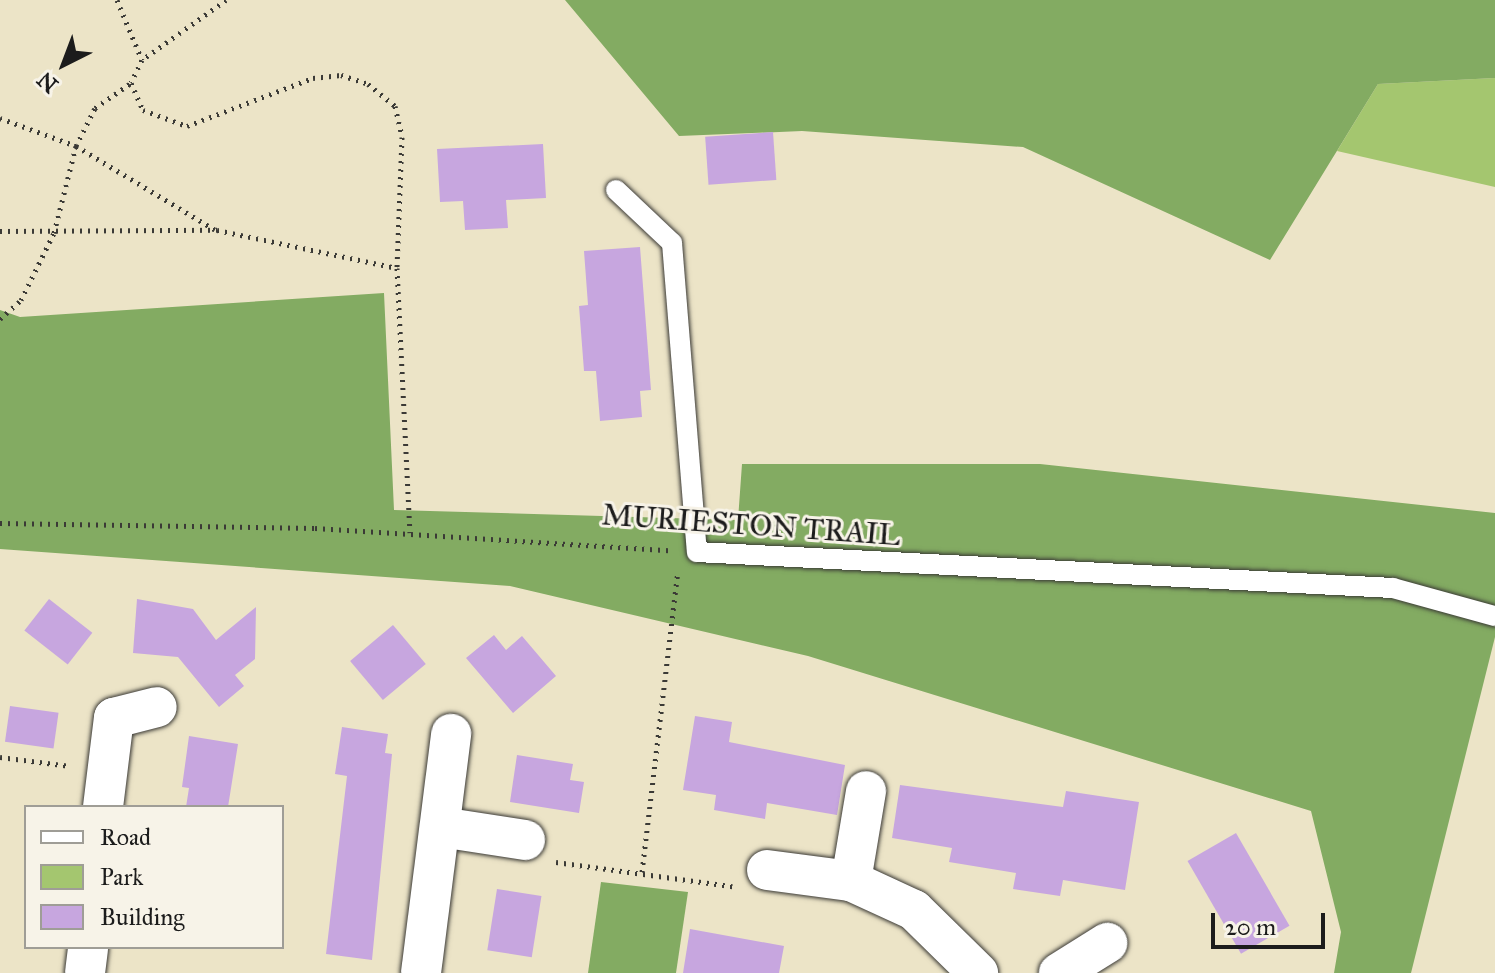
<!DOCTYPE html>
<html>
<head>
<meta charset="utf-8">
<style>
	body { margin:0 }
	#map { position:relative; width:1495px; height:973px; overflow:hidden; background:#ece4c7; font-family:"IM FELL Great Primer",serif }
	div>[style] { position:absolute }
	.green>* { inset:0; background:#a4c66f }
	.forest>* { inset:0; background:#83ab62 }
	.building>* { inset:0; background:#c7a6df; transform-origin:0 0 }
	.path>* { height:5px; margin-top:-2.5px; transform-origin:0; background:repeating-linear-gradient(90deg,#3b3a36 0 2px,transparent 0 8px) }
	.roads { filter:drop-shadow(0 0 2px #3b3a36) drop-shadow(0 0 2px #3b3a36) }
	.service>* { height:20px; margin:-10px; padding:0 10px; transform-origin:10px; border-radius:10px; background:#fff }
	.minor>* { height:40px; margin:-20px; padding:0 20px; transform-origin:20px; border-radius:20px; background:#fff }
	span { translate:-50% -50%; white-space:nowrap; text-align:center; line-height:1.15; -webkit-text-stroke:6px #f7f3e8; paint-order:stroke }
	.street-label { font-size:30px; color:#1c1c1c }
	.legend { position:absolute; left:24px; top:805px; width:260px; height:144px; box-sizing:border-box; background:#f7f3e8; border:2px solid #9f9d96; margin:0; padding:10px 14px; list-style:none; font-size:24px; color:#1c1c1c }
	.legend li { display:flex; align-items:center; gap:16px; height:40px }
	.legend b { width:40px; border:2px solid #9f9d96 }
	.north { position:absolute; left:24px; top:24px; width:80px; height:80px; -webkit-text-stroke:6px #f7f3e8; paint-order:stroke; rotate:222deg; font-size:22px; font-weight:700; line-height:32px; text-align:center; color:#1c1c1c }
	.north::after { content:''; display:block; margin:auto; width:28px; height:36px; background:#1c1c1c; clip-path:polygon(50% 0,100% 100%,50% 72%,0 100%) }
	.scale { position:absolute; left:1211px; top:913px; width:114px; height:36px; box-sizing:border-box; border:4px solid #1c1c1c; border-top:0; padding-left:10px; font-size:24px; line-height:28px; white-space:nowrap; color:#1c1c1c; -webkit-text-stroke:6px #f7f3e8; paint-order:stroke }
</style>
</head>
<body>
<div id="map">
	<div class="green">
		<div style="clip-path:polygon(1495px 78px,1495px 187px,1337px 151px,1378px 84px)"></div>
	</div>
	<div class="forest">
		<div style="clip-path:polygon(565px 0,1495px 0,1495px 78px,1378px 84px,1270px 260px,1023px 147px,802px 131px,679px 136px)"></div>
		<div style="clip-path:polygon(384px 293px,394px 510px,738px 520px,742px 464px,1040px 464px,1495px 513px,1495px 637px,1411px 973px,1334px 973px,1341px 932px,1311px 811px,808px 656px,510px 586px,0 549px,0 310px,20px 317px)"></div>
		<div style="clip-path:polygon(601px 882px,688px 892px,676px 973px,588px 973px)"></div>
	</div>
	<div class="building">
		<div style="left:773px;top:132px;width:48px;height:68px;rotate:86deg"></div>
		<div style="clip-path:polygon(543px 144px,546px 198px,506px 200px,508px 228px,465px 230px,463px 201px,440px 202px,437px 149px)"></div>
		<div style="clip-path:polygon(640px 247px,651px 390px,640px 391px,642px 417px,600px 421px,596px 371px,584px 371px,579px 306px,588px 305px,584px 251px)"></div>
		<div style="left:49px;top:599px;width:55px;height:40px;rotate:38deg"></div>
		<div style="clip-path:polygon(137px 599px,193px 609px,216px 640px,256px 607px,255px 659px,235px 675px,244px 686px,219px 707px,178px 657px,133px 653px)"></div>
		<div style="left:393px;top:625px;width:51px;height:56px;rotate:50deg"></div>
		<div style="clip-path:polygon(494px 635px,506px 650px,522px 636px,556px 676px,513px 713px,466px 658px)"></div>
		<div style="left:10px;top:706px;width:49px;height:36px;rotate:8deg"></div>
		<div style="clip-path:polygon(695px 716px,732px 722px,729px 742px,845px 765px,837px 815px,767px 803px,765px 819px,714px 810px,716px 795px,683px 790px)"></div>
		<div style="clip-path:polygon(342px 727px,388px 734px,385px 753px,392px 754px,372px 960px,326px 954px,347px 776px,335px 774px)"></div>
		<div style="clip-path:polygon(189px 736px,238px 744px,228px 807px,186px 807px,189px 788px,182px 787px)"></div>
		<div style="clip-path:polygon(517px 755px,573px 764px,570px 780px,584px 782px,579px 813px,510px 802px)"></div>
		<div style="clip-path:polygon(900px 785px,1063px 807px,1066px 791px,1139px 802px,1125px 890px,1063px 880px,1060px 896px,1013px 889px,1016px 873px,949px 862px,952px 848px,892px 838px)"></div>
		<div style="left:1236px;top:833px;width:107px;height:56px;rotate:60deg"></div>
		<div style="left:497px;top:889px;width:45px;height:62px;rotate:9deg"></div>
		<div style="clip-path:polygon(690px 929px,784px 946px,779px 973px,683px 973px)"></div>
	</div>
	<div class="path">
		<div style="left:117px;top:0;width:65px;rotate:67.4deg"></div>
		<div style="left:226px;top:0;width:103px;rotate:144.5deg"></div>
		<div style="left:142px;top:60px;width:25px;rotate:116deg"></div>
		<div style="left:131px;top:83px;width:30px;rotate:66deg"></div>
		<div style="left:143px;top:110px;width:47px;rotate:20deg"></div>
		<div style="left:187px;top:126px;width:135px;rotate:-20.9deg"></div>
		<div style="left:313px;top:78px;width:28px;rotate:-6deg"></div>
		<div style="left:341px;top:75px;width:28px;rotate:18deg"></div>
		<div style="left:368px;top:84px;width:35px;rotate:39deg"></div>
		<div style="left:395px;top:106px;width:32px;rotate:77deg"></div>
		<div style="left:402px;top:137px;width:131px;rotate:92.2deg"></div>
		<div style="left:397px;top:268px;width:265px;rotate:87.2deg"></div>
		<div style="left:0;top:118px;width:81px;rotate:20.2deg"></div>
		<div style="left:76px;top:146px;width:162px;rotate:31.1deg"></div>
		<div style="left:0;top:231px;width:217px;rotate:-0.3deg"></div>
		<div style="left:217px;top:230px;width:184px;rotate:11.9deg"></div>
		<div style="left:0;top:319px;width:28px;rotate:-42deg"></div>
		<div style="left:21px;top:300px;width:75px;rotate:-63.8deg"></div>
		<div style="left:54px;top:233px;width:90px;rotate:-75.8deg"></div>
		<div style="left:76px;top:146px;width:42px;rotate:-63.4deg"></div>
		<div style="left:95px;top:108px;width:44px;rotate:-34.8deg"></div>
		<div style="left:0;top:523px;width:315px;rotate:0.9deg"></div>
		<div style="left:315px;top:528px;width:354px;rotate:3.6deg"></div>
		<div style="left:0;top:757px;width:71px;rotate:7.3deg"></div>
		<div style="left:556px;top:862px;width:178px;rotate:7.8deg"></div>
		<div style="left:642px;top:872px;width:303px;rotate:-83.2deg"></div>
	</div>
	<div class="roads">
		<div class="service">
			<div style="left:616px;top:190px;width:77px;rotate:43.4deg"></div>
			<div style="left:672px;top:243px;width:310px;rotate:85.4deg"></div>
			<div style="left:697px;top:552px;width:697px;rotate:2.96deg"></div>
			<div style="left:1393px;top:588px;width:106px;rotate:15.4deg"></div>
		</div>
		<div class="minor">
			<div style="left:103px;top:807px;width:90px;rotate:-83deg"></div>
			<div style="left:114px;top:718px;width:44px;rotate:-14.3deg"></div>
			<div style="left:441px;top:827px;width:85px;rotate:8.8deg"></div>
			<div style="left:767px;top:870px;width:85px;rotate:7.5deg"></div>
			<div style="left:851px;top:881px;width:69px;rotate:24.7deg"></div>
			<div style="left:914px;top:910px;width:90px;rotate:44.5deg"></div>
			<div style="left:851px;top:881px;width:91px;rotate:-80.5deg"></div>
			<div style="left:85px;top:973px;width:26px;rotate:-83deg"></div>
			<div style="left:421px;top:973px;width:241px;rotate:-82.8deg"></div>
			<div style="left:1059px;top:973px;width:57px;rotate:-32deg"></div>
		</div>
	</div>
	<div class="street-label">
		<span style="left:751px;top:525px;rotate:4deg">MURIESTON TRAIL</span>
	</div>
	<ul class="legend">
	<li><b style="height:10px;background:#fff"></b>Road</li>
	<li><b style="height:22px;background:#a4c66f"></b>Park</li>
	<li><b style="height:22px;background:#c7a6df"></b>Building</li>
	</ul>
	<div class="north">N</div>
	<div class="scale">20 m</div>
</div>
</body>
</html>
